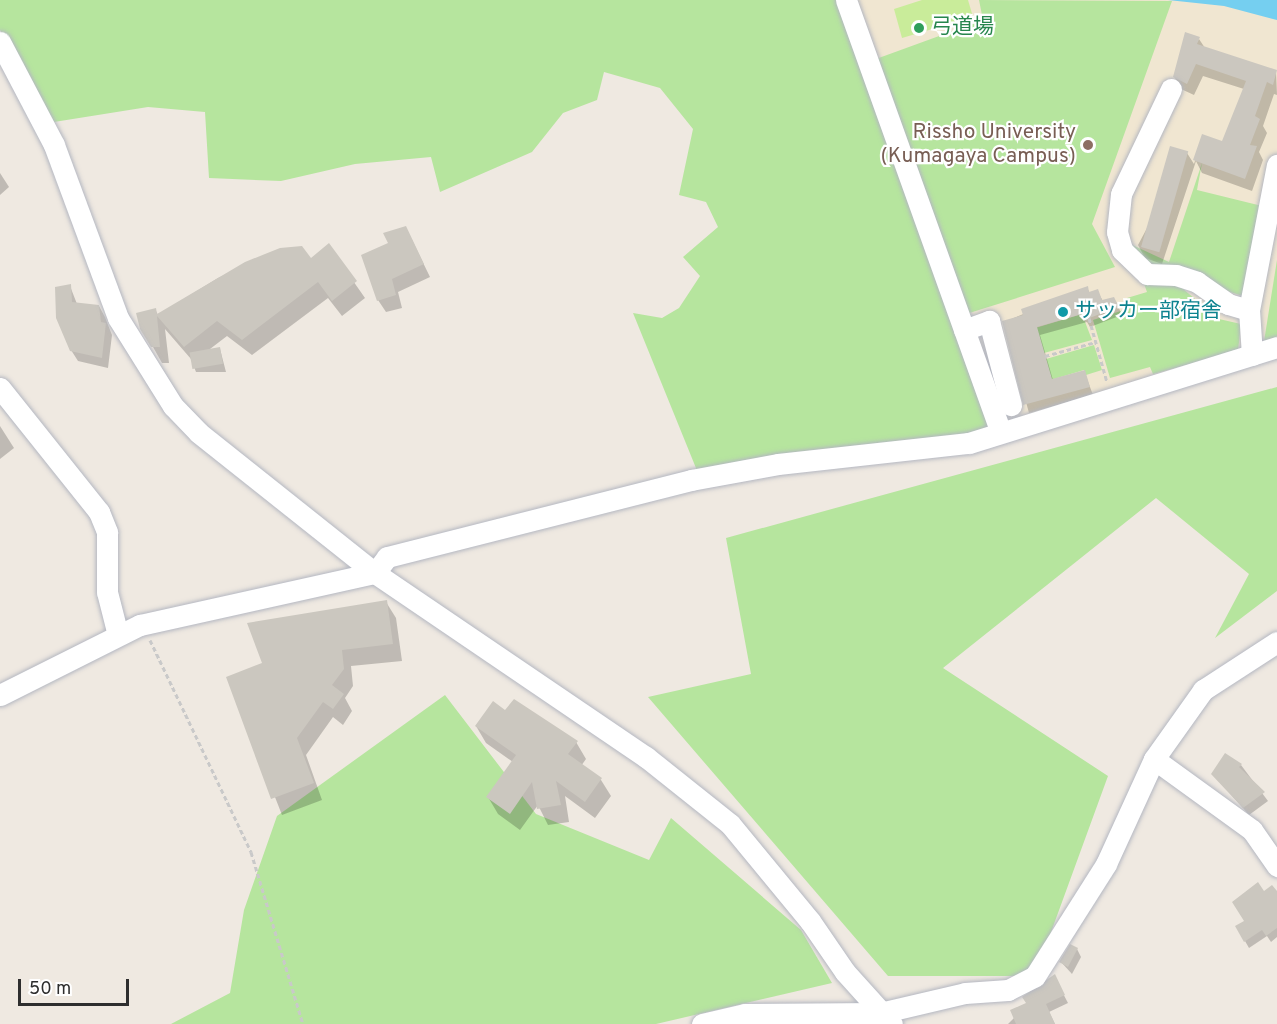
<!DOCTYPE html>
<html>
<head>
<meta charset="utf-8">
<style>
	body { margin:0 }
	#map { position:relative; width:1277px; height:1024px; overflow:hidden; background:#efe9e1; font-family:Overpass,"Noto Sans JP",sans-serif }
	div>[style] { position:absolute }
	.education>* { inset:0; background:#f0e6d1 }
	.green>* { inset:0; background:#b6e59e }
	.pitch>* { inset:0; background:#c9ec9a }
	.water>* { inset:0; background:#75cff0 }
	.shadow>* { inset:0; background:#0003 }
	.building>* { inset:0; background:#cbc7bf; transform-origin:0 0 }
	.path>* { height:3px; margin-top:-1.5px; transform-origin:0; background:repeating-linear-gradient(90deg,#c9c9c9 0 4.5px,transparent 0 7.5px) }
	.roads { filter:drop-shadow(0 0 2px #b4b7c1) drop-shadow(0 0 2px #b4b7c1) }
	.minor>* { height:21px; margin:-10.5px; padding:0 10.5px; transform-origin:10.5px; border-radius:10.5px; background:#fff }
	.dots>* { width:16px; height:16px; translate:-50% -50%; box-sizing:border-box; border:3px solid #fff; border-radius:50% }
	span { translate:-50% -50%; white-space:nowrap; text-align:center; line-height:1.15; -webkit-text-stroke:4.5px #fff; paint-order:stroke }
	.leisure-label { font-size:21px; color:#27864d }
	.left { translate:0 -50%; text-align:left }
	.education-label { font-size:21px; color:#785e54 }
	.right { translate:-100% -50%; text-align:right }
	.culture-label { font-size:21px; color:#0d838f }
	.scale { position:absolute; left:18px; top:979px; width:111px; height:27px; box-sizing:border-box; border:3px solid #2e2e2e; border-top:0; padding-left:8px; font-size:18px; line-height:21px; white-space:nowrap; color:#2e2e2e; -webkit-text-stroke:4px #fff; paint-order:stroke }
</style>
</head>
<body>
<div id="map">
	<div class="education">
		<div style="clip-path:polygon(849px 0,1277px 0,1277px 352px,995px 431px)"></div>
	</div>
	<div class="green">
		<div style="clip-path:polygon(0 0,840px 0,991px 432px,698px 473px,633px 313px,662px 318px,679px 308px,700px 276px,683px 257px,718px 227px,706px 202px,679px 195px,693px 129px,660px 88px,604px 72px,597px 100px,563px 113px,532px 152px,440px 192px,431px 157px,355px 164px,281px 181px,209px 178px,205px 112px,148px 107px,54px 122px,0 30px)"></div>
		<div style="clip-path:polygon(979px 0,1172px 1px,1092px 224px,1115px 267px,963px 315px,876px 59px,983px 20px)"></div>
		<div style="clip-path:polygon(1202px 163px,1197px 190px,1262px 206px,1246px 297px,1141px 264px,1128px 243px,1169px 262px)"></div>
		<div style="clip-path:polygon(1277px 260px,1277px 349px,1262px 354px)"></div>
		<div style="clip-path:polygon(1143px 281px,1176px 283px,1219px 319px,1241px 324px,1238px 351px,1153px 374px,1150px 367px,1110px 378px,1093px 320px,1130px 308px,1127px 298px,1147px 292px)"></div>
		<div style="clip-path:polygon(1082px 314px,1092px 340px,1044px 353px,1032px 329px)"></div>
		<div style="clip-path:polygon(1094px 345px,1102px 370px,1086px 375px,1084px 370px,1034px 385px,1046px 359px)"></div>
		<div style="clip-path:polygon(1277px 387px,1277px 591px,1215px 638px,1249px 574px,1156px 498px,943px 668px,1108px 776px,1035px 976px,888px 976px,648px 697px,751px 674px,726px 538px)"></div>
		<div style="clip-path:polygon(445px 695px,536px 814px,649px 860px,671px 818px,801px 930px,832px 983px,656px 1024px,171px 1024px,230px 993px,244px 910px,277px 816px)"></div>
	</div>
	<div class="pitch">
		<div style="clip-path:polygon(922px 0,968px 0,973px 17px,902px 38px,894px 9px)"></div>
	</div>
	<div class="water">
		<div style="clip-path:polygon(1168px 0,1277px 0,1277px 20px,1224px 6px)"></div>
	</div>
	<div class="shadow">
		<div style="clip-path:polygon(1199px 39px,1205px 48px,1276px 72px,1277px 95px,1274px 94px,1263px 126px,1267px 133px,1259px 152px,1263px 160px,1252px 191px,1202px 173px,1196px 161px,1162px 264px,1145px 258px,1138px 245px,1187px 153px,1194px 164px,1203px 136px,1223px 143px,1244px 89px,1203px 76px,1194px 95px,1181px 89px,1174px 76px)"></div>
		<div style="clip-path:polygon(0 173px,9px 187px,0 195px)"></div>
		<div style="clip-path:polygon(412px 240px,430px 277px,398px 292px,402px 308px,386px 312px,378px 300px,391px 244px)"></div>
		<div style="clip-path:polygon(328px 245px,365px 298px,342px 316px,328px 298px,252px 355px,227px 336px,210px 349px,220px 349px,226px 372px,196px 372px,191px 359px,165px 329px,169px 363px,162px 363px,153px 347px,155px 309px,158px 315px,218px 278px,280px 250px,311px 260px)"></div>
		<div style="clip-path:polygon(70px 286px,77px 304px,99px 306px,105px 317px,112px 335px,108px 368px,78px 361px,71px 350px)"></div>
		<div style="clip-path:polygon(1087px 288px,1090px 293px,1097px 291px,1103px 301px,1118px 306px,1122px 315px,1090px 327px,1087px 322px,1040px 335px,1053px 380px,1084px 371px,1093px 395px,1029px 413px,1004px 322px)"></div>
		<div style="clip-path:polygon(0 426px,14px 448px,0 459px)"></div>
		<div style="clip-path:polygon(386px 602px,396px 618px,402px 661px,351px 666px,353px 686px,345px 698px,352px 711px,343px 725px,333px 717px,306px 755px,322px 800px,282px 815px,228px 677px,264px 664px)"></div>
		<div style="clip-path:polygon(506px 712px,576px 742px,586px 759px,581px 766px,601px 780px,611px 796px,595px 818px,565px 796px,569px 822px,548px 825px,538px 805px,520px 830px,498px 814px,488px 797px,513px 762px,486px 743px,476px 726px)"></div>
		<div style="clip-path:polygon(1241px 765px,1268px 801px,1249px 815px,1213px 774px)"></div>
		<div style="clip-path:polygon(1263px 893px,1277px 896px,1277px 937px,1271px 942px,1267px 936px,1249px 948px,1237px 927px,1245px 922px)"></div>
		<div style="clip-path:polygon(1077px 949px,1081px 957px,1072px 974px,1061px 962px)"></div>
		<div style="clip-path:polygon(1058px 984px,1068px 1003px,1049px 1012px,1055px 1024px,1008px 1024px,1028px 1004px)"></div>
	</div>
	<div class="building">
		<div style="clip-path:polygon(1185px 32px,1200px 37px,1197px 44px,1277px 70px,1273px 85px,1267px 82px,1255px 116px,1260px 119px,1250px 145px,1257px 146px,1245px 179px,1193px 160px,1202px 134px,1222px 141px,1246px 81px,1196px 64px,1187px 84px,1173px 77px)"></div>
		<div style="left:1170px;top:146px;width:19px;height:105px;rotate:16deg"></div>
		<div style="clip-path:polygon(406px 226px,424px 264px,392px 279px,396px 295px,377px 301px,361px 255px,388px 243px,383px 233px)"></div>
		<div style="clip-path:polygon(329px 243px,357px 281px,332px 301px,318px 282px,242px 340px,217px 321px,184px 347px,157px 316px,160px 347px,151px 347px,140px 329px,136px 313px,156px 308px,157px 314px,245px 262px,280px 248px,302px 246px,311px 258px)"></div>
		<div style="clip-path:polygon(71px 284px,72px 302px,99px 305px,101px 322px,106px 323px,102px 358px,70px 351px,56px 318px,55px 287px)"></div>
		<div style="clip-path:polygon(1088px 286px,1089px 292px,1098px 289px,1102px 300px,1114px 297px,1119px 307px,1084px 320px,1082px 314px,1037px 327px,1052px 379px,1085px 370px,1090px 387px,1023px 405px,1002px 321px,1023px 315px,1021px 309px)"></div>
		<div style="left:220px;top:347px;width:17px;height:31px;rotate:80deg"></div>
		<div style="clip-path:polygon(387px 600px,393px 644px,342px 650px,344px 669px,332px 685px,344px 694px,333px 709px,323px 702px,297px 738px,314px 783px,271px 799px,226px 677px,262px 663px,247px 623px)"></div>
		<div style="clip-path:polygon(514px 699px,578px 741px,568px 754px,602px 778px,585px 802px,556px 781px,561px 805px,537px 809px,532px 782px,510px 814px,486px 797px,516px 755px,475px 726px,493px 701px,505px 710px)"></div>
		<div style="clip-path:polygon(1225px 753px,1242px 764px,1239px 767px,1265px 792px,1243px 808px,1211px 774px)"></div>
		<div style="clip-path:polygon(1258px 882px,1264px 891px,1272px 885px,1277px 891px,1277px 928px,1266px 936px,1262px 930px,1244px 942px,1235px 926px,1244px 921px,1232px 902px)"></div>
		<div style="clip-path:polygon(1070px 944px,1078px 948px,1068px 967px,1059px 962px)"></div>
		<div style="clip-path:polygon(1055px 974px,1065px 995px,1046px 1004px,1055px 1024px,1016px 1024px,1010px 1010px,1026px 1003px,1022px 997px)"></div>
	</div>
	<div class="path">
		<div style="left:1089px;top:318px;width:66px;rotate:74.3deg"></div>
		<div style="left:1045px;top:356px;width:53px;rotate:-15.4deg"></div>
		<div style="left:150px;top:640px;width:235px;rotate:64.5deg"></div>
		<div style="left:251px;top:852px;width:180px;rotate:73.2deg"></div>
	</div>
	<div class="roads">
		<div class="minor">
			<div style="left:846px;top:0;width:459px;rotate:70.3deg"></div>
			<div style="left:0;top:42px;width:116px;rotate:62.3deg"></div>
			<div style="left:54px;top:145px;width:184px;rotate:69.7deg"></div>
			<div style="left:118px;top:318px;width:104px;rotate:58deg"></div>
			<div style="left:173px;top:406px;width:37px;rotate:46deg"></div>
			<div style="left:199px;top:433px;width:225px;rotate:38.5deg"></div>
			<div style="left:375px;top:573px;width:328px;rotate:34.2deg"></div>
			<div style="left:646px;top:757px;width:107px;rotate:38.6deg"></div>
			<div style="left:730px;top:824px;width:126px;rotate:50.5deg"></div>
			<div style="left:810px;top:921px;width:62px;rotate:55.5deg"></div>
			<div style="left:845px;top:972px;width:70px;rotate:47.9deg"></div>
			<div style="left:1171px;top:89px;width:116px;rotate:115.5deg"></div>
			<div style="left:1121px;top:194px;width:38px;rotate:96deg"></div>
			<div style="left:1117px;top:232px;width:19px;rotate:74deg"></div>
			<div style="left:1122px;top:250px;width:35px;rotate:44deg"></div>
			<div style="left:1147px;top:274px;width:29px;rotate:2deg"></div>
			<div style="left:1176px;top:275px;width:22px;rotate:18deg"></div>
			<div style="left:1197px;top:282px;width:38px;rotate:35deg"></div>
			<div style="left:1228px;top:304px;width:22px;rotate:16deg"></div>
			<div style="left:964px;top:330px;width:27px;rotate:-20deg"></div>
			<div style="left:989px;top:321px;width:87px;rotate:75.3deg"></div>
			<div style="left:1252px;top:355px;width:45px;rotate:-93.8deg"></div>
			<div style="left:1249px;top:310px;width:148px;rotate:-79.1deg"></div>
			<div style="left:0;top:388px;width:159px;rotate:51.4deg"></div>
			<div style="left:99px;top:512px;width:22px;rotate:68deg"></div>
			<div style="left:107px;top:532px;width:60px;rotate:90deg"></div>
			<div style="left:107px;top:592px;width:44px;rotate:75.7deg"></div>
			<div style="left:0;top:695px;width:157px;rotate:-26.6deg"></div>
			<div style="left:140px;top:625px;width:241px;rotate:-12.5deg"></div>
			<div style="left:375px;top:573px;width:20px;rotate:-53deg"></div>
			<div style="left:387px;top:557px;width:314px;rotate:-14.2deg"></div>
			<div style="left:691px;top:480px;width:88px;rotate:-10.4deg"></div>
			<div style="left:778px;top:464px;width:192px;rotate:-6.3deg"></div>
			<div style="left:969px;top:443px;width:323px;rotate:-17.3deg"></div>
			<div style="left:1154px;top:759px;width:121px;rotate:35.9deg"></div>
			<div style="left:1252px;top:830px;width:44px;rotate:55.2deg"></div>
			<div style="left:702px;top:1024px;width:44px;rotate:-13.1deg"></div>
			<div style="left:745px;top:1014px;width:135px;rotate:-0.4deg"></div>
			<div style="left:880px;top:1013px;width:87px;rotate:-13.2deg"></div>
			<div style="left:965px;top:993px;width:43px;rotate:-4deg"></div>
			<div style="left:1008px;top:990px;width:30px;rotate:-27deg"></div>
			<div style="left:1035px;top:976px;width:133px;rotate:-57.6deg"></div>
			<div style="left:1106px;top:864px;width:115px;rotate:-65.4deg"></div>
			<div style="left:1154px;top:759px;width:85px;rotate:-54.6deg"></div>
			<div style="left:1203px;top:690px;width:88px;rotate:-33deg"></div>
		</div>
	</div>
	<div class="dots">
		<div style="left:919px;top:28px;background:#2e9e5b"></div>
		<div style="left:1088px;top:145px;background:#8d6e63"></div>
		<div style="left:1063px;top:312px;background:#0f9aa8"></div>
	</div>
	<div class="leisure-label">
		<span class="left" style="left:931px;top:28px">弓道場</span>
	</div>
	<div class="education-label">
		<span class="right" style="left:1076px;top:145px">Rissho University<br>(Kumagaya Campus)</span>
	</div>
	<div class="culture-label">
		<span class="left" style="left:1075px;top:312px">サッカー部宿舎</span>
	</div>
	<div class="scale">50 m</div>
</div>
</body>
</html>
